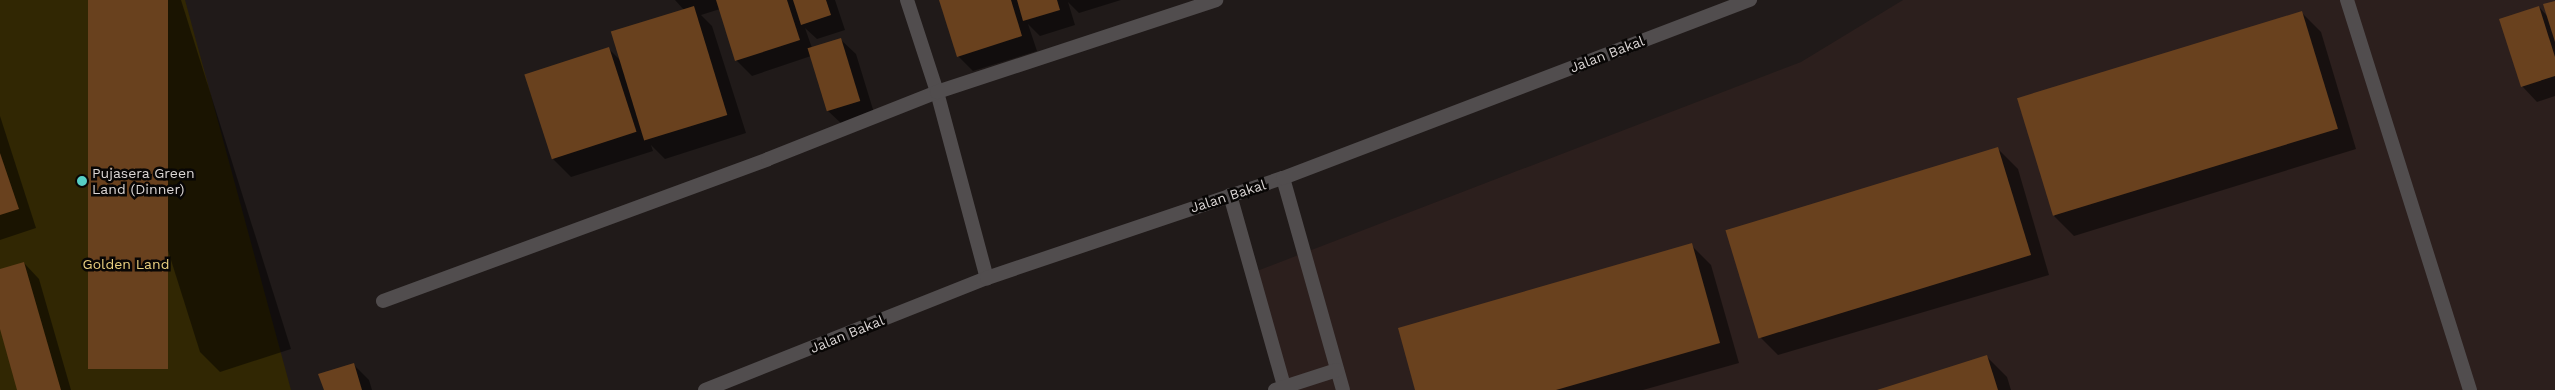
<!DOCTYPE html>
<html>
<head>
<meta charset="utf-8">
<style>
	body { margin:0 }
	#map { position:relative; width:2555px; height:390px; overflow:hidden; background:#201a19; font-family:"Work Sans",sans-serif }
	div>[style] { position:absolute }
	.built>* { inset:0; background:#2c1f1d }
	.green>* { inset:0; background:#312703 }
	.shadow>* { inset:0; background:#0007 }
	.building>* { inset:0; background:#69411e; transform-origin:0 0 }
	.minor>* { height:14px; margin:-7px; padding:0 7px; transform-origin:7px; border-radius:7px; background:#514d4e }
	.tertiary>* { height:14px; margin:-7px; padding:0 7px; transform-origin:7px; border-radius:7px; background:#514d4e }
	.dots>* { width:14px; height:14px; translate:-50% -50%; box-sizing:border-box; border:2px solid #080605; border-radius:50% }
	span { translate:-50% -50%; white-space:nowrap; text-align:center; line-height:1.15; -webkit-text-stroke:5px #080605; paint-order:stroke }
	.street-label { font-size:14px; color:#dbd6d5 }
	.poi-label { font-size:14px; color:#dbd6d5 }
	.left { translate:0 -50%; text-align:left }
	.park-label { font-size:14px; color:#ead080 }
</style>
</head>
<body>
<div id="map">
	<div class="built">
		<div style="clip-path:polygon(1903px 0,2555px 0,2555px 390px,1282px 390px,1249px 274px,1801px 62px)"></div>
	</div>
	<div class="green">
		<div style="clip-path:polygon(0 0,185px 0,291px 390px,0 390px)"></div>
	</div>
	<div class="shadow">
		<div style="clip-path:polygon(89px 0,181px 0,291px 349px,220px 372px,200px 352px)"></div>
		<div style="clip-path:polygon(675px 0,835px 0,845px 30px,817px 39px,805px 28px,812px 48px,840px 39px,856px 54px,875px 116px,844px 126px,828px 111px,811px 56px,752px 76px,736px 60px,720px 9px,701px 15px,712px 26px,746px 133px,665px 159px,651px 145px,653px 151px,571px 177px,552px 158px,608px 48px,622px 62px,684px 10px)"></div>
		<div style="clip-path:polygon(940px 0,1121px 0,1079px 13px,1068px 2px,1075px 25px,1040px 36px,1028px 24px,1037px 51px,973px 71px,958px 56px)"></div>
		<div style="clip-path:polygon(2555px 2px,2555px 96px,2537px 102px,2522px 86px,2539px 7px,2548px 17px)"></div>
		<div style="clip-path:polygon(2301px 12px,2321px 32px,2356px 149px,2074px 236px,2054px 216px)"></div>
		<div style="clip-path:polygon(0 116px,36px 228px,0 240px)"></div>
		<div style="clip-path:polygon(1998px 149px,2018px 169px,2049px 275px,1778px 355px,1758px 335px)"></div>
		<div style="clip-path:polygon(1691px 245px,1711px 265px,1739px 363px,1643px 390px,1416px 390px)"></div>
		<div style="clip-path:polygon(24px 263px,39px 279px,71px 390px,19px 390px,0 324px,0 270px)"></div>
		<div style="clip-path:polygon(1987px 357px,2007px 377px,2011px 390px,1880px 390px)"></div>
		<div style="clip-path:polygon(353px 364px,369px 380px,372px 390px,325px 390px)"></div>
	</div>
	<div class="building">
		<div style="left:88px;top:0;width:80px;height:369px"></div>
		<div style="clip-path:polygon(716px 0,787px 0,800px 40px,735px 61px)"></div>
		<div style="clip-path:polygon(793px 0,826px 0,831px 15px,801px 25px)"></div>
		<div style="clip-path:polygon(939px 0,1011px 0,1022px 36px,957px 57px)"></div>
		<div style="clip-path:polygon(1017px 0,1057px 0,1060px 10px,1023px 21px)"></div>
		<div style="clip-path:polygon(2555px 1px,2555px 42px,2543px 4px)"></div>
		<div style="left:694px;top:6px;width:114px;height:87px;rotate:73deg"></div>
		<div style="clip-path:polygon(2539px 6px,2555px 57px,2555px 76px,2521px 87px,2499px 19px)"></div>
		<div style="left:2302px;top:11px;width:123px;height:298px;rotate:73deg"></div>
		<div style="left:841px;top:38px;width:66px;height:35px;rotate:73deg"></div>
		<div style="left:609px;top:47px;width:89px;height:89px;rotate:72deg"></div>
		<div style="left:1998px;top:147px;width:113px;height:285px;rotate:73deg"></div>
		<div style="clip-path:polygon(0 153px,19px 209px,0 215px)"></div>
		<div style="clip-path:polygon(1692px 243px,1720px 343px,1556px 390px,1415px 390px,1398px 328px)"></div>
		<div style="clip-path:polygon(24px 262px,61px 390px,17px 390px,0 329px,0 269px)"></div>
		<div style="clip-path:polygon(1987px 355px,1998px 390px,1877px 390px)"></div>
		<div style="clip-path:polygon(354px 363px,362px 390px,324px 390px,318px 374px)"></div>
	</div>
	<div class="minor">
		<div style="left:907px;top:0;width:97px;rotate:71.9deg"></div>
		<div style="left:937px;top:92px;width:193px;rotate:75deg"></div>
		<div style="left:2347px;top:0;width:409px;rotate:72.5deg"></div>
		<div style="left:1283px;top:178px;width:220px;rotate:74.2deg"></div>
		<div style="left:1230px;top:195px;width:203px;rotate:74.2deg"></div>
		<div style="left:383px;top:301px;width:410px;rotate:-20.2deg"></div>
		<div style="left:768px;top:159px;width:182px;rotate:-21.6deg"></div>
		<div style="left:937px;top:92px;width:294px;rotate:-18.2deg"></div>
		<div style="left:1275px;top:390px;width:65px;rotate:-17.9deg"></div>
	</div>
	<div class="tertiary">
		<div style="left:705px;top:390px;width:303px;rotate:-21.7deg"></div>
		<div style="left:987px;top:278px;width:312px;rotate:-18.7deg"></div>
		<div style="left:1283px;top:178px;width:500px;rotate:-20.9deg"></div>
	</div>
	<div class="dots">
		<div style="left:82px;top:181px;background:#56cec4"></div>
	</div>
	<div class="street-label">
		<span style="left:1607px;top:54px;rotate:-21deg">Jalan Bakal</span>
		<span style="left:1228px;top:196px;rotate:-18deg">Jalan Bakal</span>
		<span style="left:847px;top:334px;rotate:-22deg">Jalan Bakal</span>
	</div>
	<div class="poi-label">
		<span class="left" style="left:92px;top:181px">Pujasera Green<br>Land (Dinner)</span>
	</div>
	<div class="park-label">
		<span style="left:126px;top:264px">Golden Land</span>
	</div>
</div>
</body>
</html>
